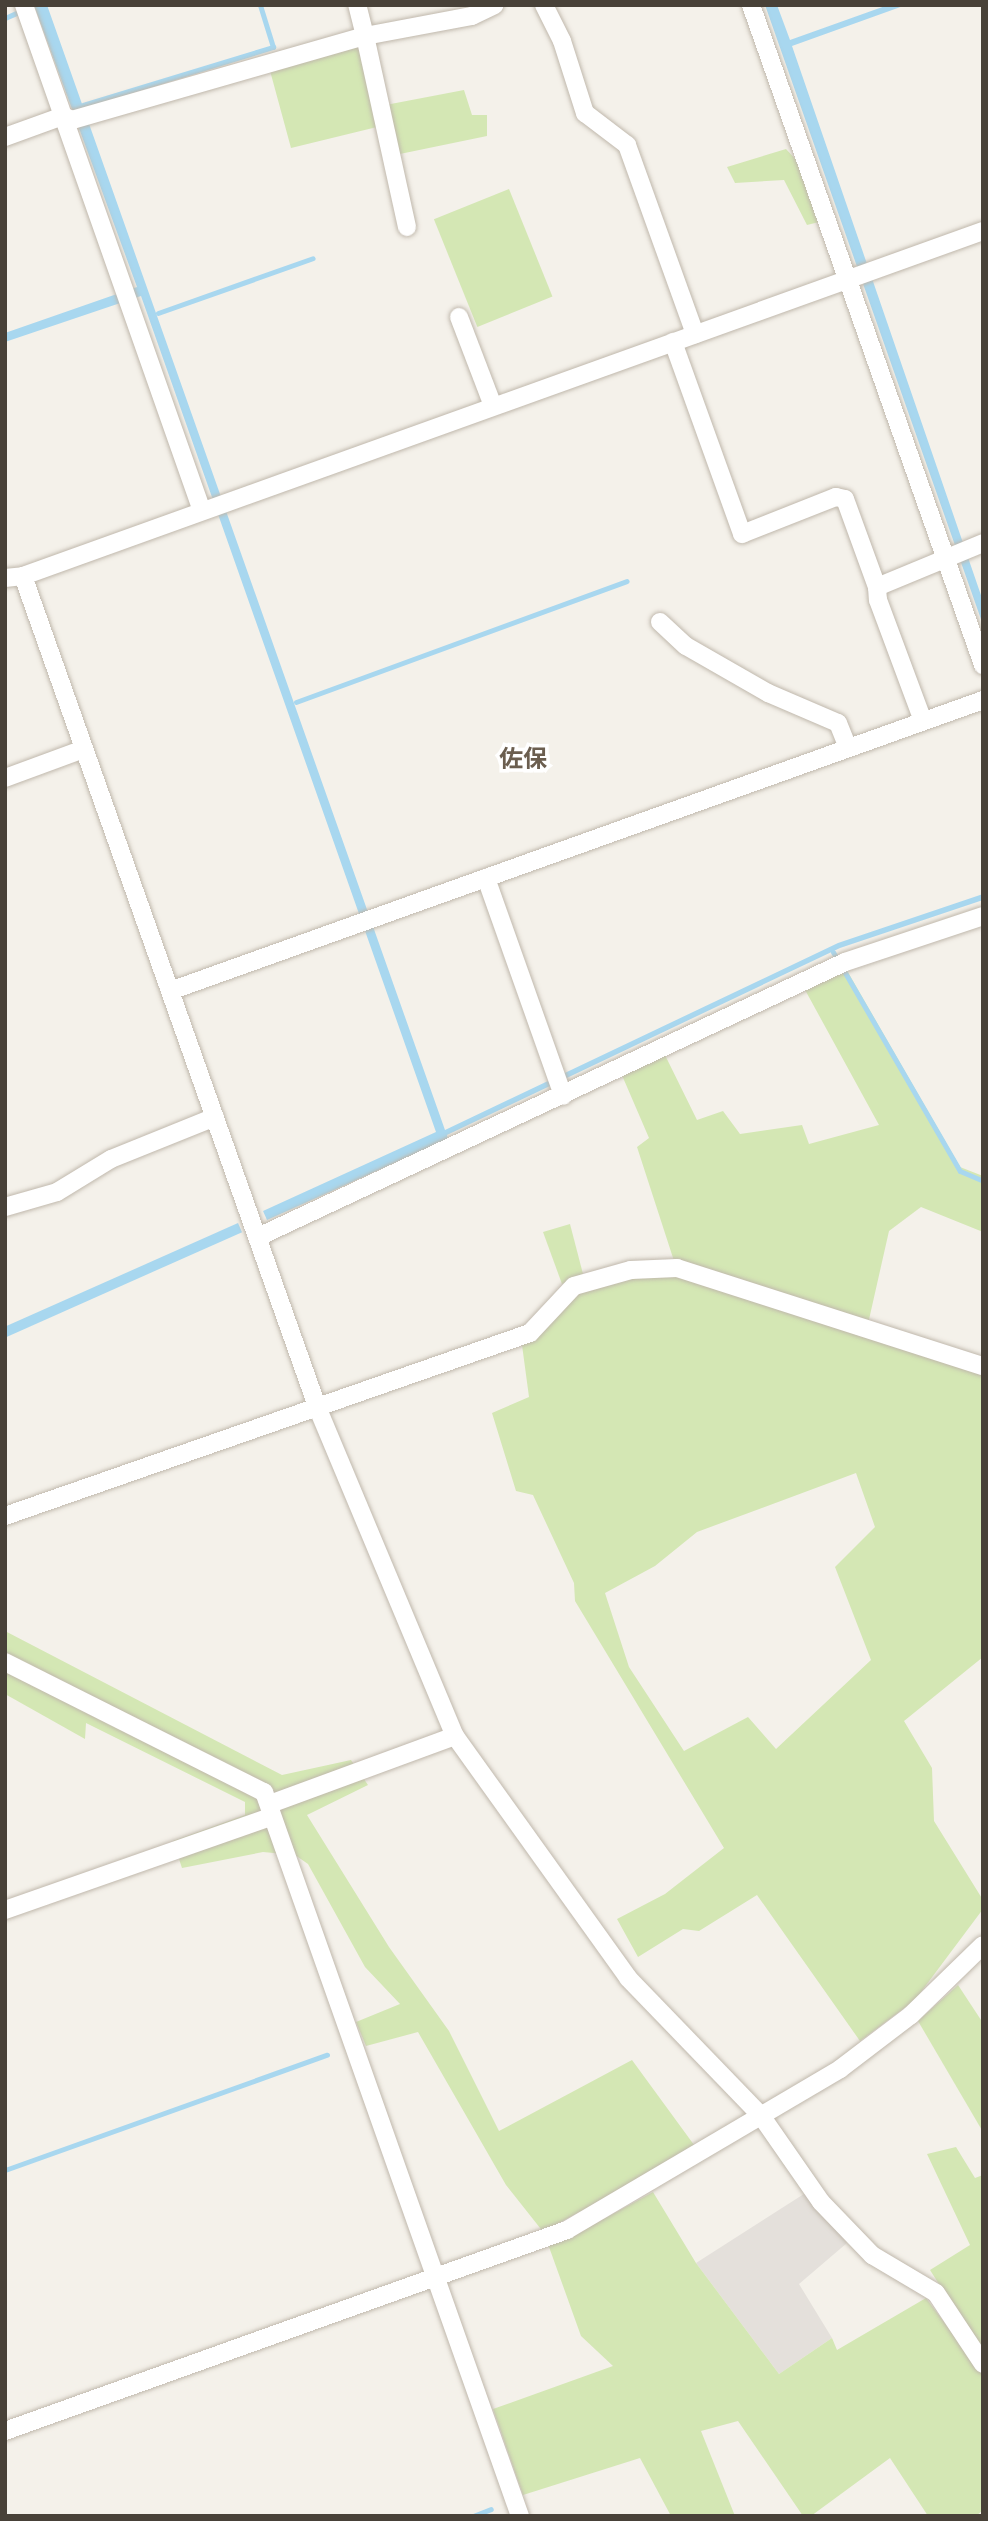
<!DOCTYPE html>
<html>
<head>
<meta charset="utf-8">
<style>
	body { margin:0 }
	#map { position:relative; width:988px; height:2521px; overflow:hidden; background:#f4f1ea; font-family:Helvetica,"Noto Sans JP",sans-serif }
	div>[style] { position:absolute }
	.industrial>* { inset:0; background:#e4e0db }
	.green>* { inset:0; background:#d4e7b4; transform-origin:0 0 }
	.water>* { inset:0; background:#a8d7ef; transform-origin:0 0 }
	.stream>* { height:5px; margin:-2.5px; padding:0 2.5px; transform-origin:2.5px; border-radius:2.5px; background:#a8d7ef }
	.roads { filter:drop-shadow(0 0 2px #c0b8ac) drop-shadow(0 0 2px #c0b8ac) }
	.minor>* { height:18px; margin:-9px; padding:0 9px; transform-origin:9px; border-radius:9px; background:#fff }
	span { translate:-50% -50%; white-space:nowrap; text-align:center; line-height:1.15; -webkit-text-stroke:7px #fff; paint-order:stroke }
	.neighbourhood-label { font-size:24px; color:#6b5e4f; font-weight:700 }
	.frame { position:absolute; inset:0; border:7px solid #484138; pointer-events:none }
</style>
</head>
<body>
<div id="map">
	<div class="industrial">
		<div style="clip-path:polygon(807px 2192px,847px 2243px,799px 2284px,832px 2338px,779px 2374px,696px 2263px)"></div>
	</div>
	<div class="green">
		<div style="clip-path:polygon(362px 41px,375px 107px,464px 90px,472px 115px,487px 115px,487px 136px,395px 155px,377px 127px,291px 148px,269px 67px)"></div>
		<div style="clip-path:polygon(786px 149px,800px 164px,823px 221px,807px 225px,784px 180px,735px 183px,727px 167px)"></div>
		<div style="left:509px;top:189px;width:116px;height:81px;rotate:68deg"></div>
		<div style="clip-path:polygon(845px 967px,960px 1167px,983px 1176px,983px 1232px,921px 1207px,889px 1231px,868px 1324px,675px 1264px,637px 1147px,649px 1138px,621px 1073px,664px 1053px,697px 1120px,723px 1111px,740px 1134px,802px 1125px,809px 1144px,879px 1125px,804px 988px)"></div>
		<div style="clip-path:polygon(570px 1224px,583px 1274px,562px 1284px,543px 1232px)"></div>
		<div style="clip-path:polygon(evenodd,673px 1273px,983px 1374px,983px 1657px,904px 1721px,932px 1768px,934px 1821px,983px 1900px,983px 1909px,915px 2000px,860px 2041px,757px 1895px,699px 1931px,683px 1929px,638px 1957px,617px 1919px,665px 1894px,724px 1848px,575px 1601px,574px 1583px,533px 1495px,516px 1491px,492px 1413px,529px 1397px,522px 1345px,577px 1292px,631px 1274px,673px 1273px,856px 1473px,875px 1527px,835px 1567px,871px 1660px,776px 1749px,748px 1717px,684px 1751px,629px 1667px,605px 1593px,655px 1566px,697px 1532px,856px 1473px)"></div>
		<div style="clip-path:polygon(5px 1631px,282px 1775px,351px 1760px,368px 1785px,307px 1815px,389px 1947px,449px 2031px,499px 2131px,632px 2060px,697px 2149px,555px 2225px,567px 2239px,653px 2192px,696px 2263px,779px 2374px,832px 2338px,837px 2350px,926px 2298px,958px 2341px,970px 2333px,930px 2270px,970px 2245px,927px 2154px,956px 2147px,975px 2178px,983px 2175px,983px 2510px,976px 2516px,928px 2516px,890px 2458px,811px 2516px,803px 2516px,738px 2421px,701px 2431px,735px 2516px,671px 2516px,640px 2458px,523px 2495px,493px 2409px,613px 2366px,581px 2336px,544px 2233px,506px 2185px,418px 2032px,366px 2046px,356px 2022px,400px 2004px,365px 1967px,308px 1864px,295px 1855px,263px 1852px,182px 1868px,173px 1841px,245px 1815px,245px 1802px,86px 1723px,85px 1739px,5px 1694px)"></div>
		<div style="clip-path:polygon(958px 1985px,983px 2023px,983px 2132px,918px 2021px)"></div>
	</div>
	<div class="water">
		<div style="clip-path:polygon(34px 5px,47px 5px,445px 1130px,838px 943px,983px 894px,983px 900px,840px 948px,447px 1135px,448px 1139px,267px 1220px,263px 1211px,436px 1132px,141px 296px,5px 342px,5px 333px,137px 287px)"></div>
		<div style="clip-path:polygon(765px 5px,777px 5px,790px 40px,888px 5px,906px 5px,792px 46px,983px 601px,983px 625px)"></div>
		<div style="left:238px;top:1223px;width:10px;height:259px;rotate:66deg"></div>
	</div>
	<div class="stream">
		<div style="left:5px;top:18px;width:12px;rotate:-24deg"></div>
		<div style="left:83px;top:105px;width:199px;rotate:-17deg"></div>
		<div style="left:273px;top:47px;width:44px;rotate:-107.2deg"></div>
		<div style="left:158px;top:313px;width:164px;rotate:-19.5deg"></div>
		<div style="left:296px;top:702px;width:352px;rotate:-20.1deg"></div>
		<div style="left:833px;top:952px;width:253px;rotate:59.9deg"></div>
		<div style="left:960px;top:1171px;width:25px;rotate:23deg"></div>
		<div style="left:5px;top:2170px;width:342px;rotate:-19.7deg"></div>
		<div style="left:473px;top:2516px;width:19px;rotate:-21deg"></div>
	</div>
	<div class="roads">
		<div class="minor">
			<div style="left:24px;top:5px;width:536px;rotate:70.62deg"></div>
			<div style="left:544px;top:5px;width:40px;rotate:63.4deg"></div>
			<div style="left:562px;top:41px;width:76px;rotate:72.3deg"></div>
			<div style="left:585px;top:113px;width:53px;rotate:37.3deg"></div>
			<div style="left:627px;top:145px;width:201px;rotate:70.2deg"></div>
			<div style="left:751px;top:5px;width:700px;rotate:70.63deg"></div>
			<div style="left:5px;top:137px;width:62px;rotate:-19.9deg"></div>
			<div style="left:63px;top:116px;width:10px;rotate:24deg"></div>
			<div style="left:72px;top:120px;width:305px;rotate:-16deg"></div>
			<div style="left:365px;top:36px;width:32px;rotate:-104deg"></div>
			<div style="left:407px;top:227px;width:196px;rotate:-102.4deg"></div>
			<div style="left:365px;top:36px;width:109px;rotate:-10.6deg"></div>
			<div style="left:472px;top:16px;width:25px;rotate:-26deg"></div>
			<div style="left:459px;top:317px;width:95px;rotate:69.1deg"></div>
			<div style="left:673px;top:342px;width:204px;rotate:70.2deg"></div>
			<div style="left:742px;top:534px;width:101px;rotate:-21.5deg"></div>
			<div style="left:836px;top:497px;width:9px;rotate:13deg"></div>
			<div style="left:845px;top:499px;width:94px;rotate:70deg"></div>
			<div style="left:877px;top:587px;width:115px;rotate:-22.5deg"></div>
			<div style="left:23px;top:576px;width:884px;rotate:70.5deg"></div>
			<div style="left:318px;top:1409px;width:355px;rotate:67.3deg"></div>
			<div style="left:455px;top:1736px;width:297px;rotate:54.4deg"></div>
			<div style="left:628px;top:1978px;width:193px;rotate:46deg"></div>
			<div style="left:762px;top:2117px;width:103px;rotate:55.2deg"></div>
			<div style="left:821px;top:2202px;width:74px;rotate:46.1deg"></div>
			<div style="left:872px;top:2255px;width:74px;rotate:30.7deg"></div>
			<div style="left:936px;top:2293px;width:85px;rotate:56.5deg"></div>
			<div style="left:5px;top:578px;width:18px;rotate:-6deg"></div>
			<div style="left:23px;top:576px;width:1020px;rotate:-19.77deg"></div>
			<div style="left:877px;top:587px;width:13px;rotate:86deg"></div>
			<div style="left:878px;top:600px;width:129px;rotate:69.6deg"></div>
			<div style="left:660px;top:622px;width:35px;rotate:43deg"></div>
			<div style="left:686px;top:646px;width:95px;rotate:29.8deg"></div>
			<div style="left:768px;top:693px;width:76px;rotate:23.2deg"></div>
			<div style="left:838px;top:723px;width:27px;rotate:68deg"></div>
			<div style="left:5px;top:778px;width:84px;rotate:-20.2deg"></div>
			<div style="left:486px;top:878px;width:231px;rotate:70.5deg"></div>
			<div style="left:170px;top:991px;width:864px;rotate:-19.69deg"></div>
			<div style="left:5px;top:1207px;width:54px;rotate:-16.1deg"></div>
			<div style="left:57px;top:1192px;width:63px;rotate:-31.4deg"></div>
			<div style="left:111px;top:1159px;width:112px;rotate:-22deg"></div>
			<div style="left:258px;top:1237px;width:648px;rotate:-25.1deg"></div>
			<div style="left:845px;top:962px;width:145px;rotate:-18.4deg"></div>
			<div style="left:5px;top:1516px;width:556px;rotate:-19.22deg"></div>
			<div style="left:530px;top:1333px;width:64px;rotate:-46.9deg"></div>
			<div style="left:574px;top:1286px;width:59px;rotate:-15.7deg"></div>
			<div style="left:631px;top:1270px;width:46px;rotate:-2.5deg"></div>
			<div style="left:677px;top:1268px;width:321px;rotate:17.8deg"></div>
			<div style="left:5px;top:1662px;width:290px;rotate:26.7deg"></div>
			<div style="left:264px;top:1792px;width:768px;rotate:70.53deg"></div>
			<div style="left:270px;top:1804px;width:197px;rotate:-20.2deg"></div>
			<div style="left:5px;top:1910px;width:282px;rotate:-19.3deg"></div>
			<div style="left:5px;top:2431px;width:597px;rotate:-19.68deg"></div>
			<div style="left:567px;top:2230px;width:317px;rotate:-30.5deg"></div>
			<div style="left:840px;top:2069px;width:89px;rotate:-37.3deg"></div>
			<div style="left:911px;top:2015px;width:100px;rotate:-44.2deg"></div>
		</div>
	</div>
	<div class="neighbourhood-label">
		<span style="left:523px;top:759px">佐保</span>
	</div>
	<div class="frame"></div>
</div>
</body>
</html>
